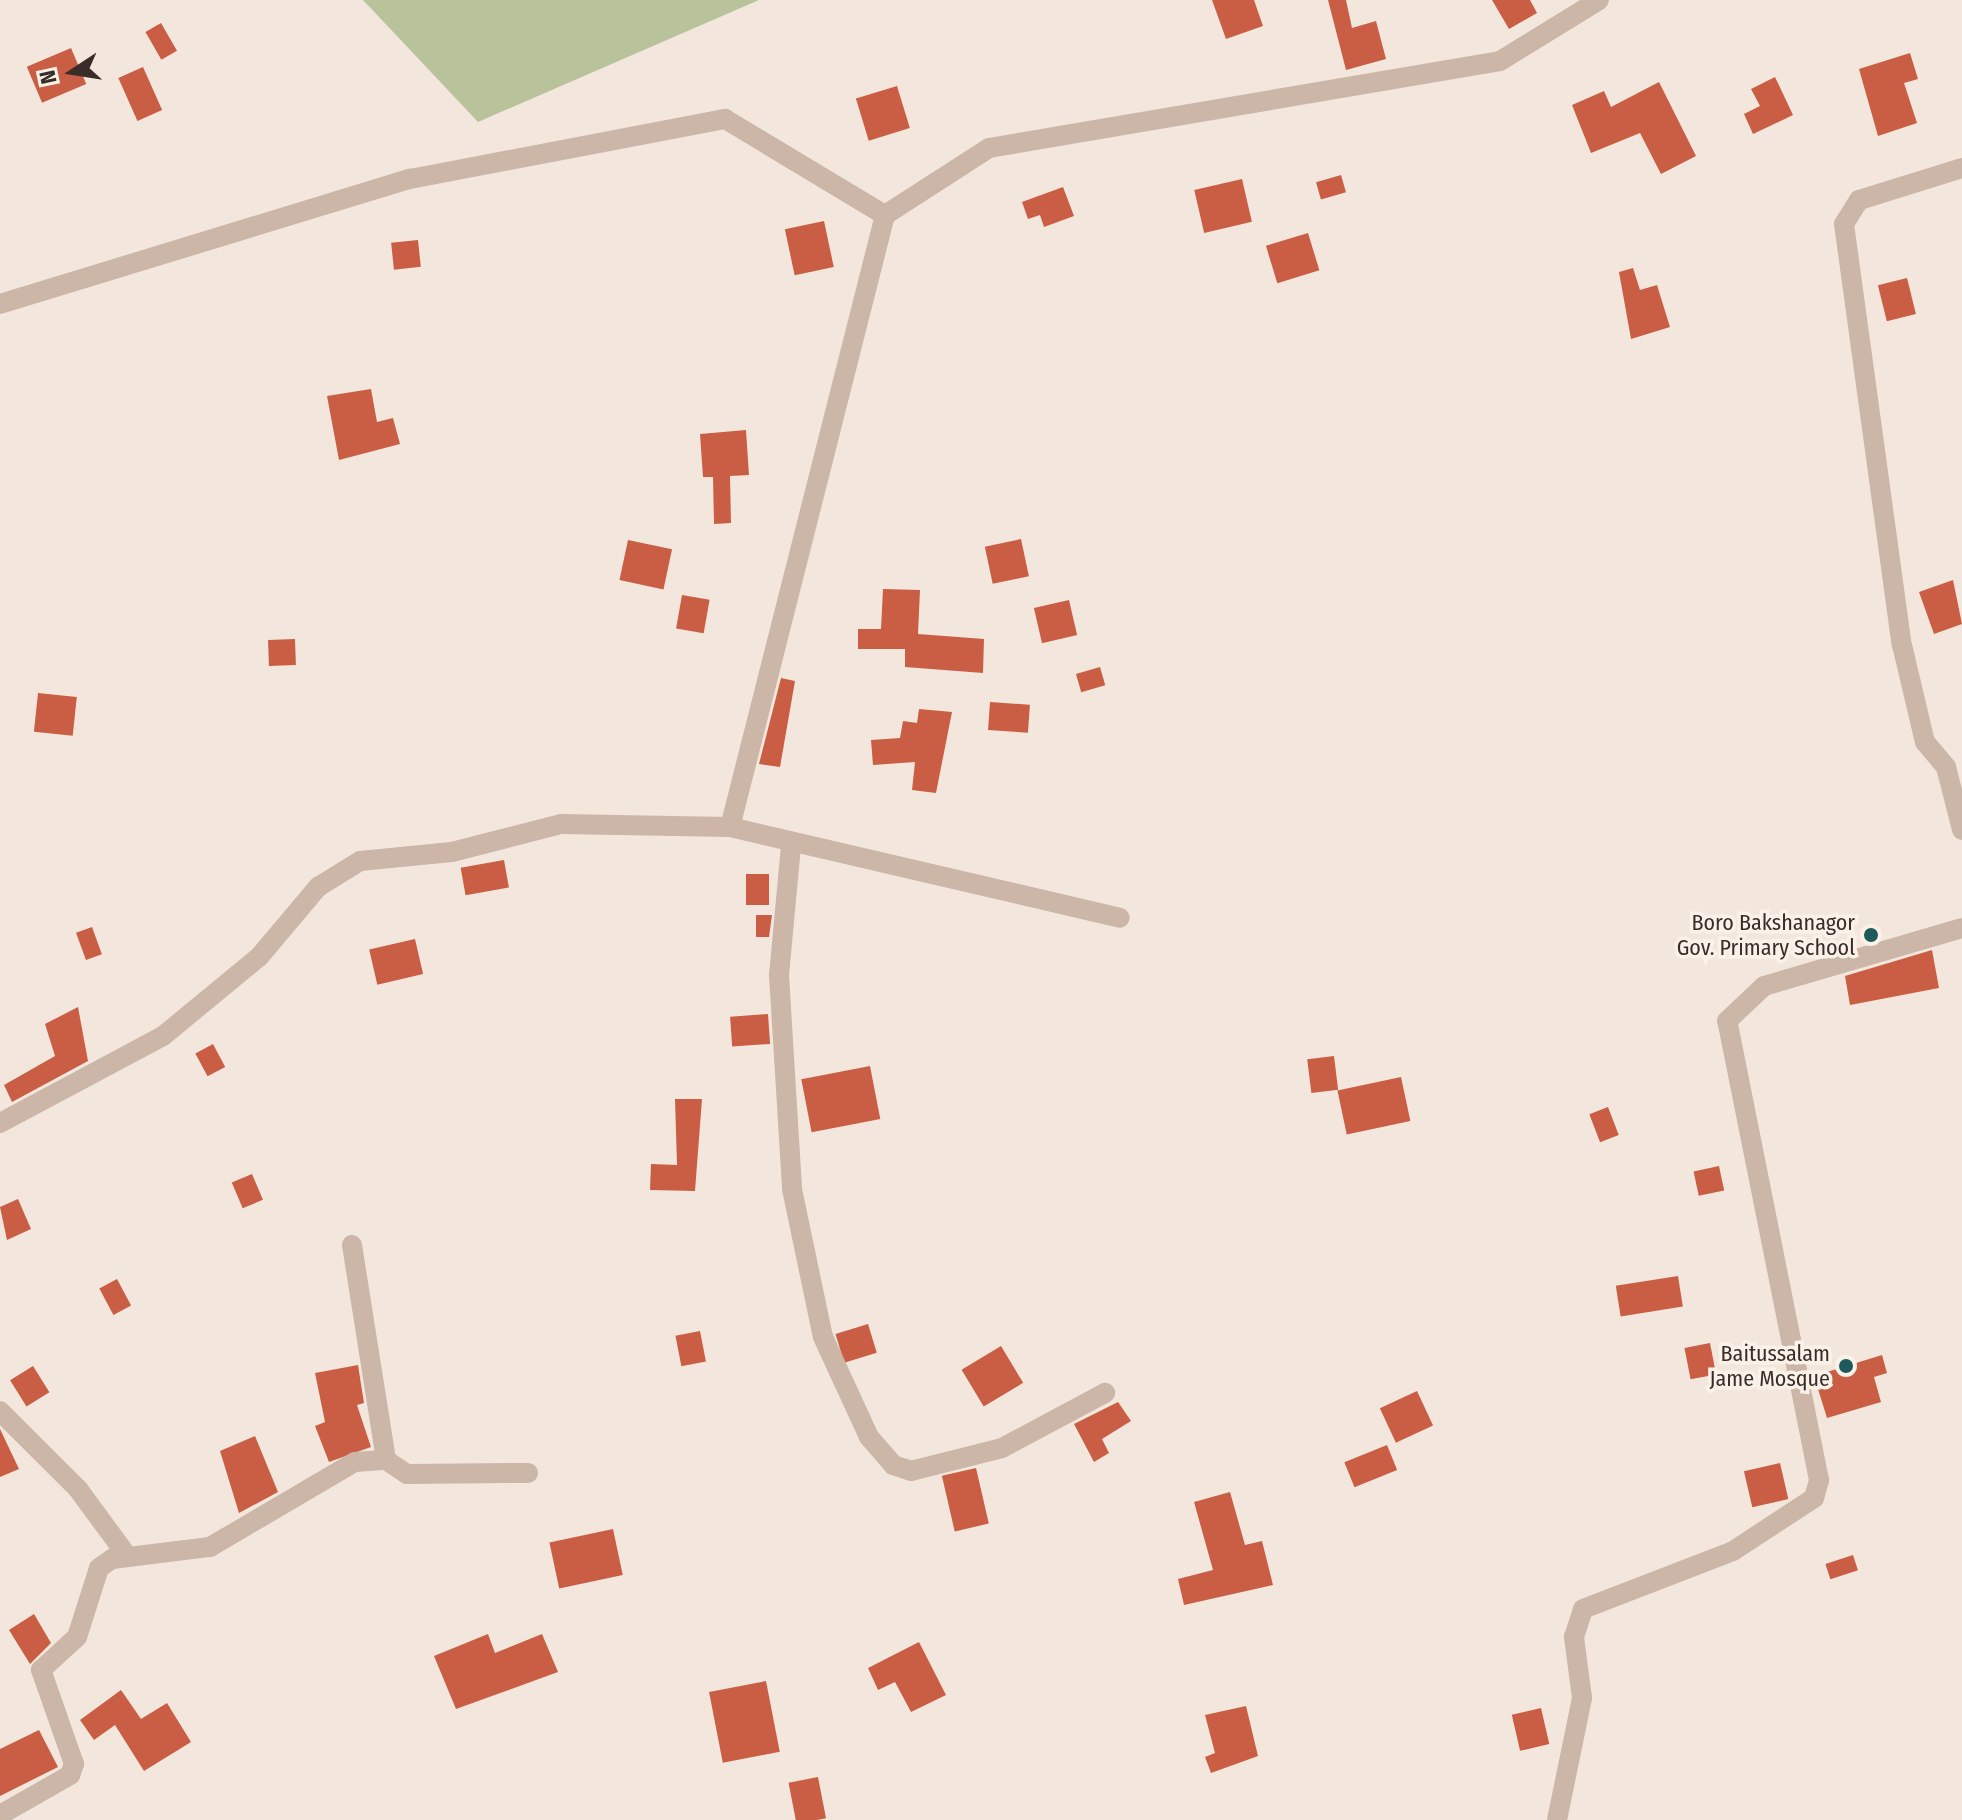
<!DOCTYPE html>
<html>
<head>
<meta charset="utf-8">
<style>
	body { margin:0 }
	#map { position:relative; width:1962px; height:1820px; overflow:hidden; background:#f3e7dd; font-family:"Fira Sans Condensed",sans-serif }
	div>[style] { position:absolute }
	.green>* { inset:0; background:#b8c39c }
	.building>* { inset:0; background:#c95e44; transform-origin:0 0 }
	.minor>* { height:20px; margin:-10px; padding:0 10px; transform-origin:10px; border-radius:10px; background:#ccb6a8 }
	.dots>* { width:22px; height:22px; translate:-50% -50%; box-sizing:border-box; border:4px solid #faf2e9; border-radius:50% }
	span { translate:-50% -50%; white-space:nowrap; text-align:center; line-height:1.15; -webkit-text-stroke:7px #faf2e9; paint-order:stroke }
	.poi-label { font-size:22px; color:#382d28 }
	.right { translate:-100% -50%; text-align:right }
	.north { position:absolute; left:32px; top:32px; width:80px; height:80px; -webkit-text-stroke:6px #faf2e9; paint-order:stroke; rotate:258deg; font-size:22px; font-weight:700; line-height:32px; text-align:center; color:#382d28 }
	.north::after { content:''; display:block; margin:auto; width:28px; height:36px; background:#382d28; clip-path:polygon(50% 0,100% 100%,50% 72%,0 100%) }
</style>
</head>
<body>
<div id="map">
	<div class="green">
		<div style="clip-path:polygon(363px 0,759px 0,478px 122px)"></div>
	</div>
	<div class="building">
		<div style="clip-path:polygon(1212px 0,1254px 0,1263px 26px,1226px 39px)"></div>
		<div style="clip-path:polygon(1328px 0,1346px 0,1352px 28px,1376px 21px,1386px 59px,1346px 70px)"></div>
		<div style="clip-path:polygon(1492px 0,1530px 0,1537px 13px,1509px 29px)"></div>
		<div style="left:161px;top:23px;width:32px;height:18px;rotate:60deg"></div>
		<div style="left:71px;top:48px;width:39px;height:48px;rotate:67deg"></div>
		<div style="clip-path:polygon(1910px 53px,1918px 79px,1904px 83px,1917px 123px,1878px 136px,1859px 69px)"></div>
		<div style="left:143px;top:67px;width:47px;height:27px;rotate:66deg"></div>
		<div style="clip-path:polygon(1775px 77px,1793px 115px,1753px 134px,1744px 114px,1760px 106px,1751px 89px)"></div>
		<div style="clip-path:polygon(1659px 82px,1696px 156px,1661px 174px,1640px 133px,1591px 153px,1572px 105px,1604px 91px,1611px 107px)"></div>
		<div style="left:897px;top:86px;width:44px;height:43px;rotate:73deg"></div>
		<div style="left:1341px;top:175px;width:18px;height:26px;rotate:74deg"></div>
		<div style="left:1242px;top:179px;width:44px;height:49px;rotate:77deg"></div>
		<div style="clip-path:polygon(1063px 187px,1074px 216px,1044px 227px,1040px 215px,1028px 219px,1022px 202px)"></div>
		<div style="left:824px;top:221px;width:47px;height:40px;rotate:78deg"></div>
		<div style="left:1308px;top:233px;width:39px;height:44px;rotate:73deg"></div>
		<div style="left:418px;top:240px;width:27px;height:27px;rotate:84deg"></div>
		<div style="clip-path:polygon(1633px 268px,1640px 290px,1657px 285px,1670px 327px,1631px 339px,1619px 272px)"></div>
		<div style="left:1907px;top:278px;width:37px;height:30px;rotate:76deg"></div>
		<div style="clip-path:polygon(371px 389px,377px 422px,393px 418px,400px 444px,339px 460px,327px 396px)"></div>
		<div style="clip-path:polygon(746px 430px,749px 475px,730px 476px,731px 523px,714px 524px,713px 477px,703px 477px,700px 434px)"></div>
		<div style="left:1021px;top:539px;width:38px;height:37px;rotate:78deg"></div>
		<div style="left:628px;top:540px;width:45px;height:41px;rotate:12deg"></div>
		<div style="clip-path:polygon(1953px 580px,1962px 624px,1934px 634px,1919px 592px)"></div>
		<div style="clip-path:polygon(883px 589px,920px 590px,918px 634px,984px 639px,983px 673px,905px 667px,905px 649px,858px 649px,858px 629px,881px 629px)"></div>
		<div style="left:682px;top:595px;width:28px;height:34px;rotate:10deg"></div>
		<div style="left:1069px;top:600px;width:36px;height:36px;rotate:77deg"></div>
		<div style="left:295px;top:639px;width:26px;height:27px;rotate:88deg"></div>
		<div style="left:1100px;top:667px;width:19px;height:25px;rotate:74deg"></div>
		<div style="clip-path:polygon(781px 678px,795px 681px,780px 767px,759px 764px)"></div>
		<div style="left:38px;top:693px;width:39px;height:39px;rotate:6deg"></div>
		<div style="left:990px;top:702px;width:40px;height:28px;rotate:4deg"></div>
		<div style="clip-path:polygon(919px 709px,952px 712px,936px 793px,912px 790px,915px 762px,873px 765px,871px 740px,900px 738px,903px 721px,917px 723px)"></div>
		<div style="left:504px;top:860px;width:28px;height:44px;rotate:80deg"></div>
		<div style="left:746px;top:874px;width:23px;height:31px"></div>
		<div style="clip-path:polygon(756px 915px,772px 915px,769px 937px,756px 937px)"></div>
		<div style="left:92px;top:927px;width:29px;height:17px;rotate:70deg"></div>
		<div style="left:415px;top:939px;width:36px;height:47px;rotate:77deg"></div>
		<div style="clip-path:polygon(1932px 950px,1939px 988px,1850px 1005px,1845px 976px)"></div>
		<div style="clip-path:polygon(78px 1007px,88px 1061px,12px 1102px,4px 1085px,55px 1056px,45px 1024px)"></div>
		<div style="left:768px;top:1014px;width:30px;height:38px;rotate:86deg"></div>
		<div style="left:213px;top:1044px;width:26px;height:20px;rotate:62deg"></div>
		<div style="left:1334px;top:1056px;width:34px;height:27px;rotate:83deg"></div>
		<div style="left:870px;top:1066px;width:54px;height:70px;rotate:79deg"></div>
		<div style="left:1401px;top:1077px;width:45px;height:65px;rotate:78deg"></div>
		<div style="clip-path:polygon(675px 1099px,702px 1099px,695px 1191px,650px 1190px,651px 1164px,677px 1165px)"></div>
		<div style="left:1608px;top:1107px;width:30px;height:20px;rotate:69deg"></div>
		<div style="left:1719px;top:1166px;width:25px;height:26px;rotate:78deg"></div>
		<div style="left:252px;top:1174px;width:28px;height:22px;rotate:67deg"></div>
		<div style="clip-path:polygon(18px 1199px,31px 1229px,7px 1240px,0 1207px)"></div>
		<div style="left:1678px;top:1276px;width:31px;height:63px;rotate:81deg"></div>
		<div style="left:117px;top:1279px;width:30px;height:20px;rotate:62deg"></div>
		<div style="left:868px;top:1324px;width:30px;height:34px;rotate:73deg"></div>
		<div style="left:700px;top:1331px;width:31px;height:25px;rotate:79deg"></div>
		<div style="left:1710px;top:1343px;width:32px;height:26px;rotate:79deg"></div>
		<div style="left:1001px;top:1346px;width:43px;height:46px;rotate:59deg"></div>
		<div style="clip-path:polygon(1882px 1355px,1887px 1373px,1874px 1377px,1881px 1402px,1827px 1418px,1814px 1376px)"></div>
		<div style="clip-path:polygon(358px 1365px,364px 1403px,357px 1405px,371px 1447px,329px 1462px,315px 1426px,325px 1422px,315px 1373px)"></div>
		<div style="left:33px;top:1366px;width:31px;height:27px;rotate:58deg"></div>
		<div style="left:1417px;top:1391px;width:38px;height:41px;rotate:65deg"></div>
		<div style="clip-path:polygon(1118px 1402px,1131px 1421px,1102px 1439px,1109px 1453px,1094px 1462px,1074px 1424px)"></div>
		<div style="clip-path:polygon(0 1429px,19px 1469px,0 1477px)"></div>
		<div style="clip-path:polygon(255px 1436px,278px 1492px,239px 1513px,220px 1451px)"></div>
		<div style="left:1387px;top:1445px;width:27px;height:46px;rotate:68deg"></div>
		<div style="left:1780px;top:1463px;width:37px;height:37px;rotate:77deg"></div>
		<div style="left:976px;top:1468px;width:57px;height:35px;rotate:77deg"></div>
		<div style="clip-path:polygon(1230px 1492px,1245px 1545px,1262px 1541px,1273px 1585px,1184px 1605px,1178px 1579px,1213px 1570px,1194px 1502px)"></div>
		<div style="left:613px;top:1529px;width:47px;height:65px;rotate:78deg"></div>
		<div style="left:1853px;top:1555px;width:16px;height:29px;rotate:72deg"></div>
		<div style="clip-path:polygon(34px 1614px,51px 1643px,30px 1664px,9px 1630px)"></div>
		<div style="clip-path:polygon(488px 1634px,495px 1653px,542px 1634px,558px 1672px,456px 1709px,434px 1656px)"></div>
		<div style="clip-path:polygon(919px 1642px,946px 1695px,911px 1712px,895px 1682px,878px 1690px,868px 1668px)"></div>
		<div style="left:766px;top:1681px;width:72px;height:58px;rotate:79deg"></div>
		<div style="clip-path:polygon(121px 1690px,141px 1719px,167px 1703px,191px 1742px,144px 1771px,115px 1725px,94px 1740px,80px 1720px)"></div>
		<div style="clip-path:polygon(1246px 1706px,1258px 1756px,1211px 1773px,1205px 1757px,1215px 1753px,1205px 1715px)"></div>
		<div style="left:1541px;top:1708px;width:37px;height:30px;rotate:77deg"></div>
		<div style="clip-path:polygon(39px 1730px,58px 1767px,0 1796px,0 1749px)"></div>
		<div style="left:818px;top:1777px;width:42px;height:30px;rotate:79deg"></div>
	</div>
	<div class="minor">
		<div style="left:1962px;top:168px;width:108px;rotate:162.7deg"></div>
		<div style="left:1859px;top:200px;width:28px;rotate:122deg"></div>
		<div style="left:1844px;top:224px;width:425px;rotate:82.2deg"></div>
		<div style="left:1902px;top:645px;width:100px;rotate:76.7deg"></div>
		<div style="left:1925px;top:742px;width:33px;rotate:50deg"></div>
		<div style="left:1946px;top:767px;width:65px;rotate:75.7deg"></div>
		<div style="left:885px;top:215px;width:631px;rotate:104.21deg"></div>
		<div style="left:730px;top:827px;width:400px;rotate:13.1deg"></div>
		<div style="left:0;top:304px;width:429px;rotate:-17deg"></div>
		<div style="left:410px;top:179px;width:321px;rotate:-10.8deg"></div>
		<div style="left:725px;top:119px;width:187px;rotate:31deg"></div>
		<div style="left:885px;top:215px;width:124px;rotate:-32.8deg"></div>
		<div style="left:989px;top:148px;width:518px;rotate:-9.66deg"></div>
		<div style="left:1500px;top:61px;width:116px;rotate:-31.6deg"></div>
		<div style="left:791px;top:846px;width:130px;rotate:95.3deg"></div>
		<div style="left:779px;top:975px;width:214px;rotate:86.5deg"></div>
		<div style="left:792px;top:1189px;width:151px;rotate:78.2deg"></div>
		<div style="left:823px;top:1337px;width:110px;rotate:65.3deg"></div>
		<div style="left:869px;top:1437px;width:37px;rotate:49deg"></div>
		<div style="left:893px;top:1465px;width:19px;rotate:18deg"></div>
		<div style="left:911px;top:1471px;width:94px;rotate:-14.2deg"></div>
		<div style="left:1002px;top:1448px;width:117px;rotate:-28.1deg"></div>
		<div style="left:0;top:1123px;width:185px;rotate:-28.1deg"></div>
		<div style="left:163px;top:1036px;width:124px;rotate:-39.5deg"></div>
		<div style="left:259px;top:957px;width:92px;rotate:-49.9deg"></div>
		<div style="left:318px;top:887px;width:49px;rotate:-31.8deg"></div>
		<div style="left:360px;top:861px;width:92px;rotate:-5.6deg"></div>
		<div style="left:452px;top:852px;width:113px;rotate:-14.4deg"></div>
		<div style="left:561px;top:824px;width:169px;rotate:1deg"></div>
		<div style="left:352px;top:1245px;width:218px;rotate:81deg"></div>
		<div style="left:0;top:1411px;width:110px;rotate:45deg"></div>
		<div style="left:78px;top:1489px;width:79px;rotate:53.7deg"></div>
		<div style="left:0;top:1815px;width:81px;rotate:-29.7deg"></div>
		<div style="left:70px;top:1775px;width:12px;rotate:-70deg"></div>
		<div style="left:74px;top:1764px;width:100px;rotate:-109.3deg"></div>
		<div style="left:41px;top:1670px;width:49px;rotate:-42.5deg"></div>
		<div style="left:77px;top:1637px;width:72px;rotate:-72.3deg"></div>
		<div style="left:99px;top:1568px;width:16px;rotate:-35deg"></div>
		<div style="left:112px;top:1559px;width:99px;rotate:-7deg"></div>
		<div style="left:210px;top:1547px;width:168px;rotate:-30.4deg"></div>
		<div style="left:355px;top:1462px;width:31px;rotate:-4deg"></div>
		<div style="left:386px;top:1460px;width:25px;rotate:34deg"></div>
		<div style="left:407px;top:1474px;width:121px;rotate:-0.5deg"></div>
		<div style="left:1557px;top:1820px;width:125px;rotate:-78.4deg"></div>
		<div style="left:1582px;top:1698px;width:62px;rotate:-97.5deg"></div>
		<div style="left:1574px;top:1637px;width:29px;rotate:-72deg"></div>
		<div style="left:1583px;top:1609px;width:161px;rotate:-21.1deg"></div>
		<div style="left:1733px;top:1551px;width:97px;rotate:-33.2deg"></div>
		<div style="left:1814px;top:1498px;width:19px;rotate:-74deg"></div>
		<div style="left:1819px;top:1480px;width:468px;rotate:-101.3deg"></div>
		<div style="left:1727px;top:1021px;width:51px;rotate:-43.4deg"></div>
		<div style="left:1764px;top:986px;width:206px;rotate:-16.3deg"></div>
	</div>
	<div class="dots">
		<div style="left:1871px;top:935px;background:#1c5a5b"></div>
		<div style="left:1846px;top:1366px;background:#1c5a5b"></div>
	</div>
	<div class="poi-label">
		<span class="right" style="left:1855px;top:935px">Boro Bakshanagor<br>Gov. Primary School</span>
		<span class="right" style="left:1830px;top:1366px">Baitussalam<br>Jame Mosque</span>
	</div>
	<div class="north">N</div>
</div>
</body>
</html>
